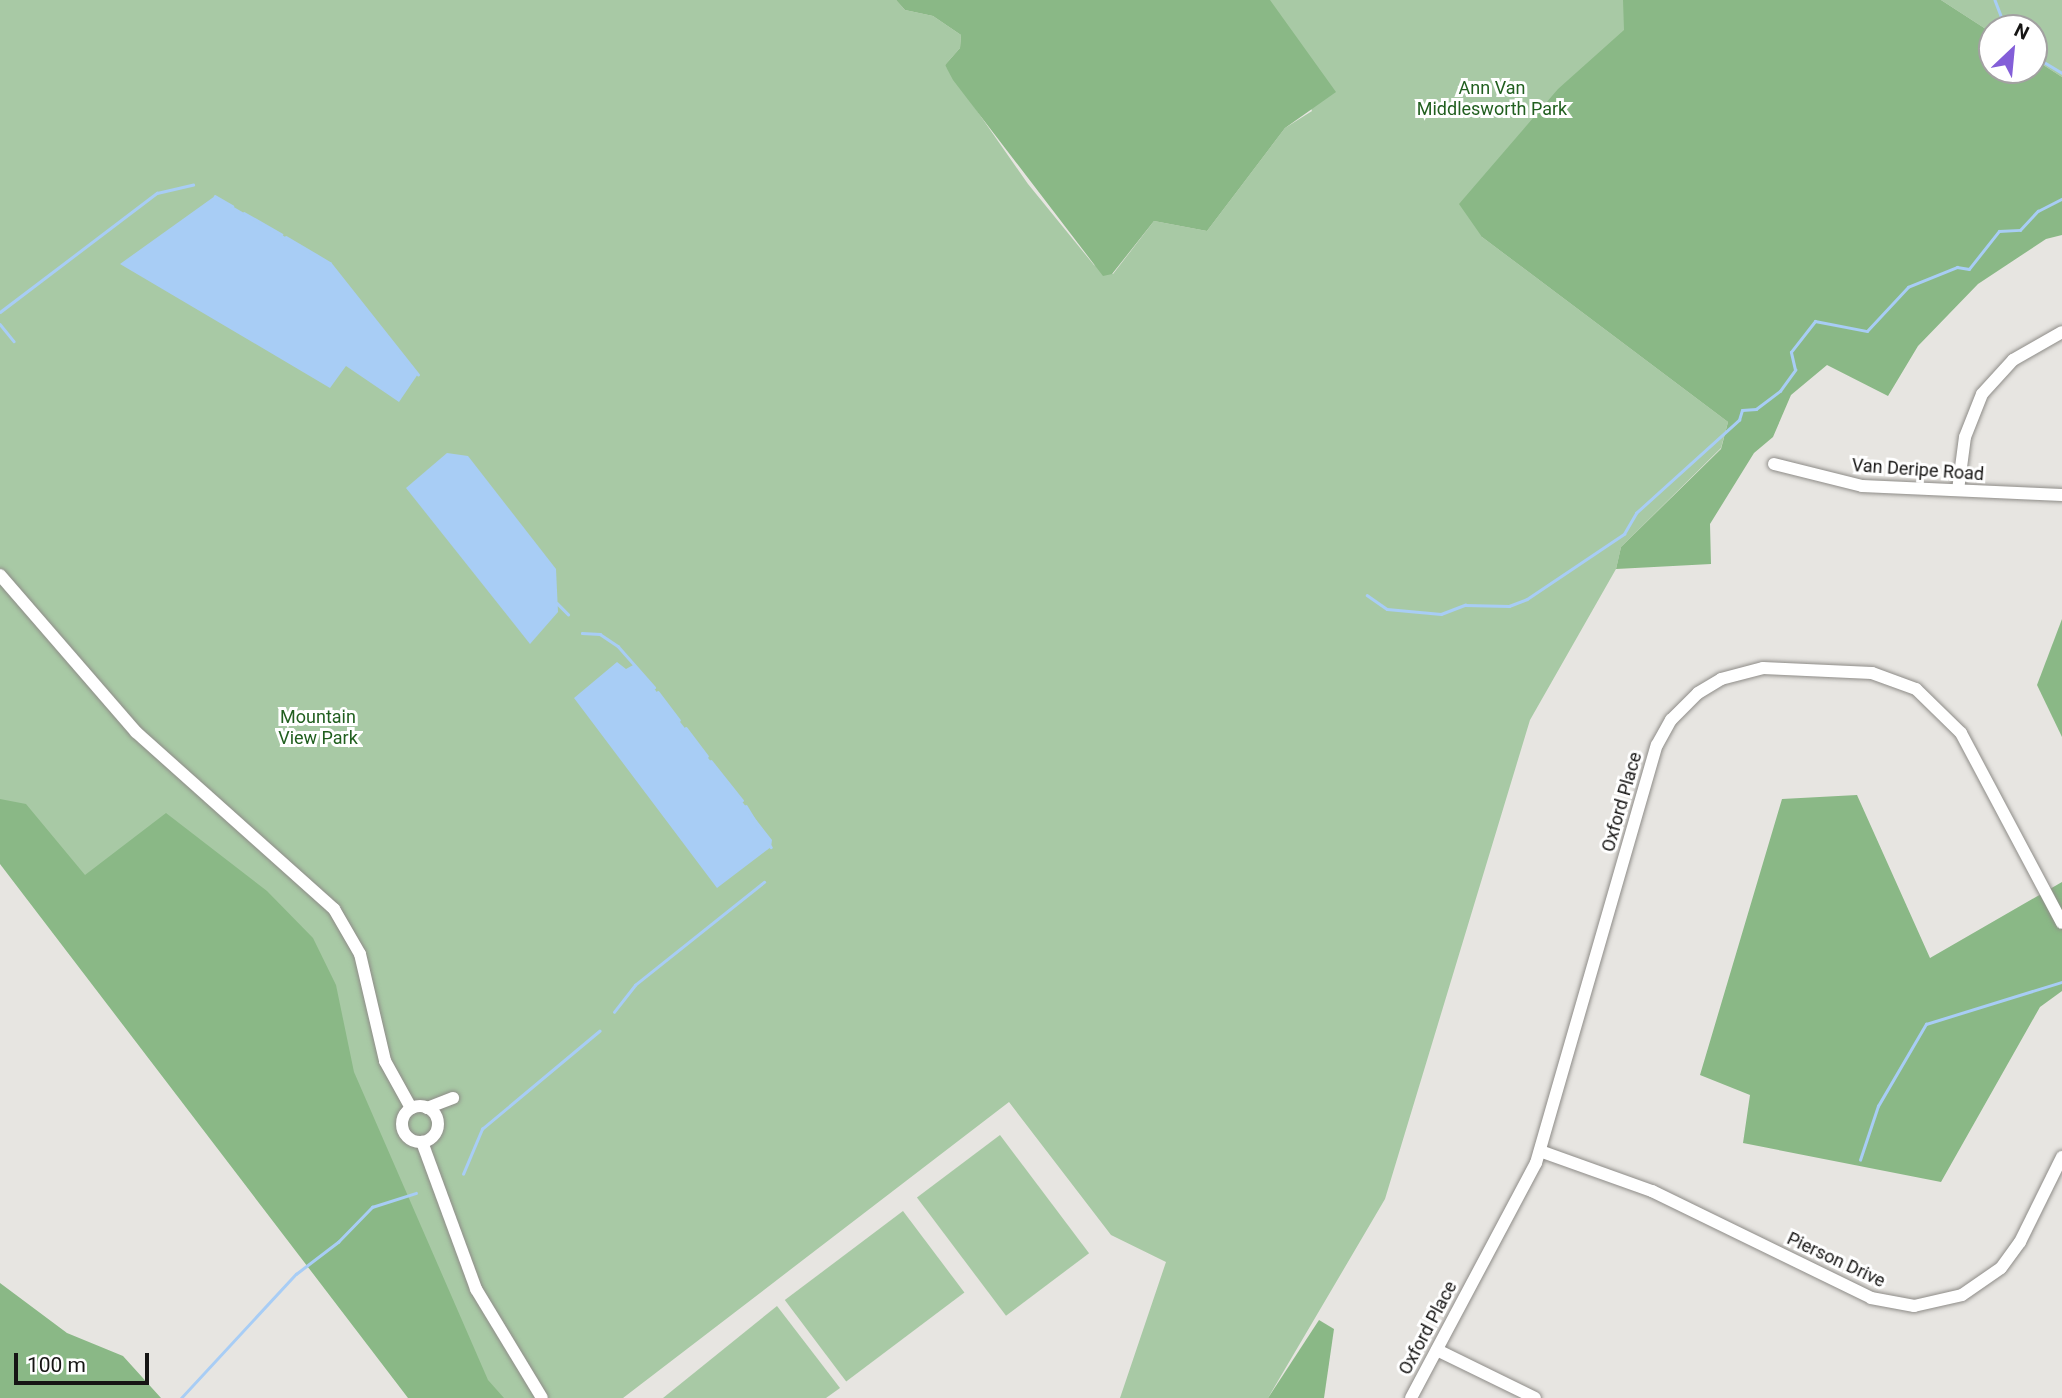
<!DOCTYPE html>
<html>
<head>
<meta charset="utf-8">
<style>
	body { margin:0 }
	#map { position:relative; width:2062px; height:1398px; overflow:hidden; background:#e7e5e1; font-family:Roboto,sans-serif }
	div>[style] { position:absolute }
	.green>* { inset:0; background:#a8c9a5; transform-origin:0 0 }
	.forest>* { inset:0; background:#8ab886 }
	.water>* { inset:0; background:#a8cdf5 }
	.stream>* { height:2.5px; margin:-1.25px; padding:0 1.25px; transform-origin:1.25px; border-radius:1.25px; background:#a8cdf5 }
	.roads { filter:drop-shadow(0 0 2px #8e8c88) drop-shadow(0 0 2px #8e8c88) }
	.minor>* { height:12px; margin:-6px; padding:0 6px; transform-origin:6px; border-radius:6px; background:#fff }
	.minor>.ring { margin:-6px; padding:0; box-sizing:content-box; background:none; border:12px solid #fff; border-radius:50% }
	span { translate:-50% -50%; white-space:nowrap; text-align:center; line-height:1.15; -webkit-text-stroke:6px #fff; paint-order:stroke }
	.park-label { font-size:18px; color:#215f1f }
	.street-label { font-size:18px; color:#161514 }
	.north { position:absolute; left:1978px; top:14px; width:70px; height:70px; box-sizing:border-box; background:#fff; border:2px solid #a2a1a1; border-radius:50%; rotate:26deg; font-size:19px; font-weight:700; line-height:28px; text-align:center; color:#161514 }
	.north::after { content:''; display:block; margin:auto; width:24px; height:32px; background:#835ed8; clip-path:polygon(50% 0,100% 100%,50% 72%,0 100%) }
	.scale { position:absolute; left:14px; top:1353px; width:135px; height:32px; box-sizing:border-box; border:4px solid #161514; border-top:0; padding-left:9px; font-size:21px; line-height:24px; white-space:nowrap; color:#161514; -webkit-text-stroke:5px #fff; paint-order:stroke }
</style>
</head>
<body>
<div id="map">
	<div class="green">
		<div style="clip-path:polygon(0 0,896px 0,905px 10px,933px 16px,961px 35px,960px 48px,945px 65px,1028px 184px,1094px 265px,1113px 274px,1154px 221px,1207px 231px,1285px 128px,1312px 111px,1268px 0,1667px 0,1482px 237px,1728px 422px,1721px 448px,1621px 547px,1616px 569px,1530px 720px,1385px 1199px,1268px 1398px,1120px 1398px,1166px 1262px,1111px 1235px,1009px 1102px,623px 1398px,439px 1398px,0 835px)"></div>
		<div style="clip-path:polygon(1941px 0,2062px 0,2062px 77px,2034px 59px,2034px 28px,1992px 28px,1992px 33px)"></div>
		<div style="left:1000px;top:1135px;width:148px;height:104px;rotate:53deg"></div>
		<div style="left:903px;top:1211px;width:102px;height:148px;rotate:53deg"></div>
		<div style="clip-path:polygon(777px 1306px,840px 1388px,826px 1398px,663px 1398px)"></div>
	</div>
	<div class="forest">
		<div style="clip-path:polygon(896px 0,1270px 0,1336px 92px,1285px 128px,1207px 231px,1154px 221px,1112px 274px,1103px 276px,953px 80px,945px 65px,960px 48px,961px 35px,933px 16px,905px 10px)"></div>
		<div style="clip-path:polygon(1623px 0,1941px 0,1992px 33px,1992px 70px,2034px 70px,2034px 59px,2062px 77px,2062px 235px,2046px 239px,1978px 284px,1918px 346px,1888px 396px,1827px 365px,1791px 395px,1773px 437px,1754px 453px,1710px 524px,1711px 564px,1616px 569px,1621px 547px,1721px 449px,1728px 422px,1482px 237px,1459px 204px,1558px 89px,1624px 30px)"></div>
		<div style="clip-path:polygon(2062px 619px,2062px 737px,2037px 685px)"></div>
		<div style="clip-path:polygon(1857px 795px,1930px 958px,2062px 882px,2062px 991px,2040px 1007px,1941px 1182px,1743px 1143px,1750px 1095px,1700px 1075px,1782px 799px)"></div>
		<div style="clip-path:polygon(0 799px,26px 804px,85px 875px,166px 813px,267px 891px,313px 938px,336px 985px,354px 1072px,488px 1380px,504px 1398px,408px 1398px,0 864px)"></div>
		<div style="clip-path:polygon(0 1283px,67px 1333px,123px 1356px,161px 1398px,0 1398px)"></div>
		<div style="clip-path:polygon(1319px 1320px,1334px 1329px,1324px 1398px,1268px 1398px)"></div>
	</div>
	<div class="water">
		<div style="clip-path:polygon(215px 196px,330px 263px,418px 374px,399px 402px,346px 366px,330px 388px,120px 264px)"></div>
		<div style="clip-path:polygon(447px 453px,468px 456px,556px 569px,558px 612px,530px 644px,406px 488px)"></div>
		<div style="clip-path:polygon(617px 662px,626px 669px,635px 664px,772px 840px,771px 847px,717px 888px,574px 698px)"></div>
	</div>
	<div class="stream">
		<div style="left:1995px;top:0;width:30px;rotate:69deg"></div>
		<div style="left:2034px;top:56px;width:33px;rotate:31deg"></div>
		<div style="left:215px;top:196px;width:20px;rotate:30deg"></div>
		<div style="left:244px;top:213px;width:43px;rotate:29.6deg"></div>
		<div style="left:286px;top:237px;width:51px;rotate:30.6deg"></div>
		<div style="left:330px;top:263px;width:142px;rotate:51.6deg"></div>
		<div style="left:0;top:312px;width:197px;rotate:-37.2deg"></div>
		<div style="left:157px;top:193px;width:37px;rotate:-13deg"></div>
		<div style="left:0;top:324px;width:22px;rotate:51deg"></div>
		<div style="left:1367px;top:595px;width:24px;rotate:35deg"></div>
		<div style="left:1387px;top:609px;width:54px;rotate:5.3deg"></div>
		<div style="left:1441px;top:614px;width:26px;rotate:-21deg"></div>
		<div style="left:1465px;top:605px;width:44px;rotate:1.3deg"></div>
		<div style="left:1509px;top:606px;width:19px;rotate:-21deg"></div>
		<div style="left:1527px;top:599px;width:117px;rotate:-33.8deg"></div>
		<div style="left:1624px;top:534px;width:24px;rotate:-60deg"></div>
		<div style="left:1636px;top:513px;width:139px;rotate:-42.1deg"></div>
		<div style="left:1739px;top:420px;width:10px;rotate:-73deg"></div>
		<div style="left:1742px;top:410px;width:14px;rotate:-4deg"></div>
		<div style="left:1756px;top:409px;width:30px;rotate:-37deg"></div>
		<div style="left:1780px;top:391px;width:26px;rotate:-54deg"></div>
		<div style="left:1795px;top:370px;width:18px;rotate:-103deg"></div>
		<div style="left:1791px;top:352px;width:39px;rotate:-52deg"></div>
		<div style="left:1815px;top:321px;width:53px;rotate:10.9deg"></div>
		<div style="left:1867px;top:331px;width:60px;rotate:-47deg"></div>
		<div style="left:1908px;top:287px;width:53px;rotate:-22.2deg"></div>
		<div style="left:1957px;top:267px;width:12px;rotate:9deg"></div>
		<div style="left:1969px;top:269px;width:48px;rotate:-51.7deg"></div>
		<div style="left:1999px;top:231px;width:21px;rotate:-3deg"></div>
		<div style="left:2020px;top:230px;width:26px;rotate:-47deg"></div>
		<div style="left:2038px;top:211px;width:27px;rotate:-27deg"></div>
		<div style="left:557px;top:603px;width:16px;rotate:45deg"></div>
		<div style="left:582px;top:633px;width:18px;rotate:3deg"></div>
		<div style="left:600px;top:634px;width:22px;rotate:34deg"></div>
		<div style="left:618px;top:646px;width:55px;rotate:48.7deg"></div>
		<div style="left:658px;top:692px;width:35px;rotate:53deg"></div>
		<div style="left:686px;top:728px;width:35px;rotate:53deg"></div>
		<div style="left:711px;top:761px;width:50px;rotate:51.5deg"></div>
		<div style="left:746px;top:806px;width:48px;rotate:58.6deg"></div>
		<div style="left:614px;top:1012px;width:34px;rotate:-52deg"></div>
		<div style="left:635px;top:985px;width:165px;rotate:-38.6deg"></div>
		<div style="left:1860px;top:1160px;width:57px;rotate:-71.6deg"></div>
		<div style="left:1878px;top:1106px;width:95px;rotate:-59.7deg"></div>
		<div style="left:1926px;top:1024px;width:142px;rotate:-17.2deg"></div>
		<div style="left:463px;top:1174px;width:49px;rotate:-67.1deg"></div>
		<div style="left:482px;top:1129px;width:153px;rotate:-39.9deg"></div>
		<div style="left:181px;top:1398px;width:169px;rotate:-47.2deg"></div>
		<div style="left:296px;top:1274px;width:53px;rotate:-37.3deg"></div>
		<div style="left:338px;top:1242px;width:49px;rotate:-45.8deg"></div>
		<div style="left:372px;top:1207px;width:46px;rotate:-17.7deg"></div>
	</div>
	<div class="roads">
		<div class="minor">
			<div style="left:1774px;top:464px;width:91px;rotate:14deg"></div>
			<div style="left:1862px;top:486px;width:200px;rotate:2.6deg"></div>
			<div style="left:1958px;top:490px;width:53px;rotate:-82.5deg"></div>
			<div style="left:1965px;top:437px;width:46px;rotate:-68.4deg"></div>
			<div style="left:1982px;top:394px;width:46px;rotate:-47.6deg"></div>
			<div style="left:2013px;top:360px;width:56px;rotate:-29.7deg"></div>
			<div style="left:0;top:575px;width:208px;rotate:49.1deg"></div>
			<div style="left:136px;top:732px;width:266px;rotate:41.8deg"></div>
			<div style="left:334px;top:909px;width:52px;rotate:60deg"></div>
			<div style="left:360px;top:954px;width:110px;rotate:76.8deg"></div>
			<div style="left:385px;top:1061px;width:54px;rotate:61deg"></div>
			<div class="ring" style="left:402px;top:1106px;width:24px;height:24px"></div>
			<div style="left:427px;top:1108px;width:28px;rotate:-21deg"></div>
			<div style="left:422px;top:1142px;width:157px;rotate:69.8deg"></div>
			<div style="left:476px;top:1289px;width:127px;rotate:58.8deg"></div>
			<div style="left:1540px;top:1151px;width:119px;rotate:19.7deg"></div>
			<div style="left:1652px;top:1191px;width:244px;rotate:26deg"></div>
			<div style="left:1871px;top:1298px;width:44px;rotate:10.5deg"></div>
			<div style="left:1914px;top:1306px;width:49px;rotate:-12.9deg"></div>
			<div style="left:1962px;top:1295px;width:47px;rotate:-34.7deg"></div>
			<div style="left:2001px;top:1268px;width:32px;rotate:-54deg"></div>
			<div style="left:2020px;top:1242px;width:95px;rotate:-63.7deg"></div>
			<div style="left:1437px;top:1350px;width:109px;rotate:26.1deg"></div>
			<div style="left:1411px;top:1398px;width:266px;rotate:-62deg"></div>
			<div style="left:1536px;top:1163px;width:435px;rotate:-73.9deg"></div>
			<div style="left:1657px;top:745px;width:29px;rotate:-61deg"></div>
			<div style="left:1671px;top:720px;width:38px;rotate:-45deg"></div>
			<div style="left:1698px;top:693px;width:27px;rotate:-31deg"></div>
			<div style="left:1721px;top:679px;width:43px;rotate:-14.7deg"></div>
			<div style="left:1763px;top:668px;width:109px;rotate:2.6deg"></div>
			<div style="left:1872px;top:673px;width:47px;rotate:20deg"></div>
			<div style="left:1916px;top:689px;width:63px;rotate:44.4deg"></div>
			<div style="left:1961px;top:733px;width:215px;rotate:62deg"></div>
		</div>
	</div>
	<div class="park-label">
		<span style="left:1492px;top:99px">Ann Van<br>Middlesworth Park</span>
		<span style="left:318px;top:728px">Mountain<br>View Park</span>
	</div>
	<div class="street-label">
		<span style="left:1918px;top:470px;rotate:4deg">Van Deripe Road</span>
		<span style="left:1622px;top:802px;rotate:-74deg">Oxford Place</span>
		<span style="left:1836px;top:1260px;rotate:25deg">Pierson Drive</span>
		<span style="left:1428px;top:1328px;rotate:-62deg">Oxford Place</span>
	</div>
	<div class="north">N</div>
	<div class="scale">100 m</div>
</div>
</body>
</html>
